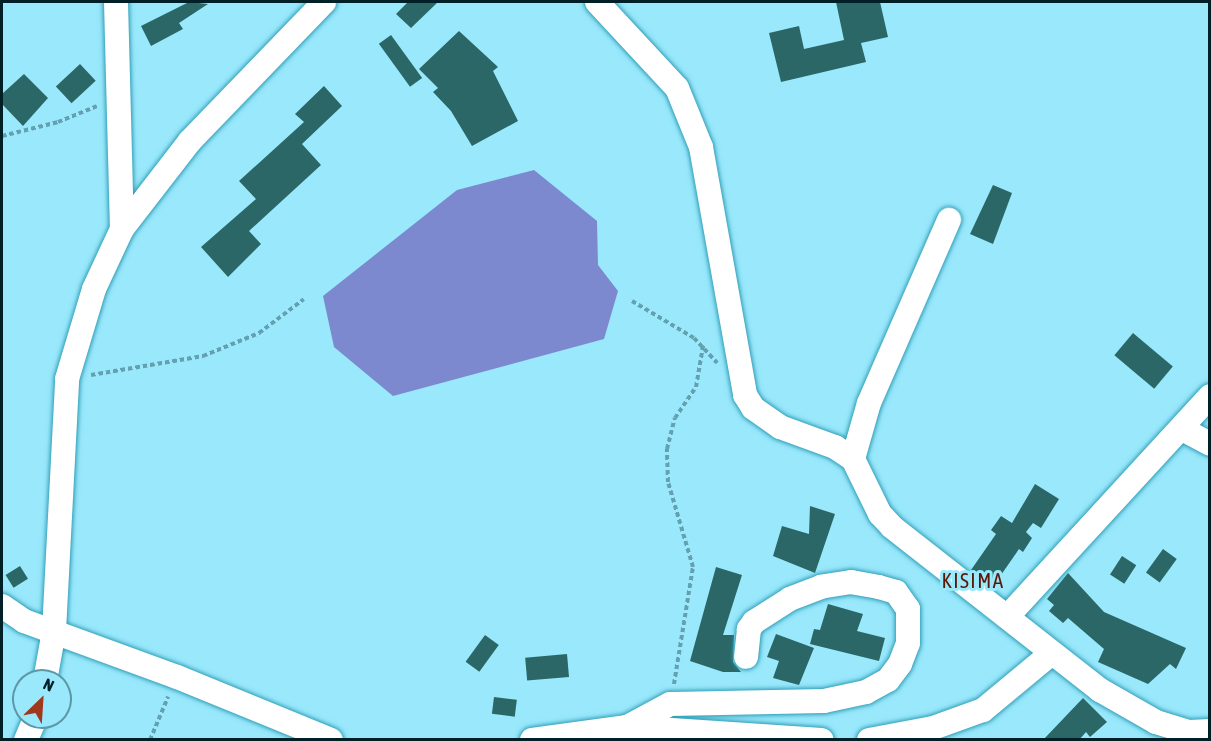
<!DOCTYPE html>
<html>
<head>
<meta charset="utf-8">
<style>
	body { margin:0 }
	#map { position:relative; width:1211px; height:741px; overflow:hidden; background:#99e8fc; font-family:"Asap Condensed",sans-serif }
	div>[style] { position:absolute }
	.water>* { inset:0; background:#7c89cf }
	.building>* { inset:0; background:#2b6767; transform-origin:0 0 }
	.path>* { height:4px; margin-top:-2px; transform-origin:0; background:repeating-linear-gradient(90deg,#63a1b0 0 4.5px,transparent 0 7.5px) }
	.roads { filter:drop-shadow(0 0 2px #309fb7) drop-shadow(0 0 2px #309fb7) }
	.minor>* { height:24px; margin:-12px; padding:0 12px; transform-origin:12px; border-radius:12px; background:#fff }
	span { translate:-50% -50%; white-space:nowrap; text-align:center; line-height:1.15; -webkit-text-stroke:6px #99e8fc; paint-order:stroke }
	.quarter-label { font-size:21px; color:#5a1907; letter-spacing:1.5px }
	.frame { position:absolute; inset:0; border:3px solid #001f26; pointer-events:none }
	.north { position:absolute; left:12px; top:669px; width:60px; height:60px; box-sizing:border-box; background:#99e8fc; border:2px solid #5c98a6; border-radius:50%; rotate:25deg; font-size:16px; font-weight:700; line-height:24px; text-align:center; color:#001f26 }
	.north::after { content:''; display:block; margin:auto; width:21px; height:27px; background:#a0381d; clip-path:polygon(50% 0,100% 100%,50% 72%,0 100%) }
</style>
</head>
<body>
<div id="map">
	<div class="water">
		<div style="clip-path:polygon(534px 170px,597px 221px,598px 265px,618px 291px,604px 339px,393px 396px,334px 347px,323px 296px,457px 190px)"></div>
	</div>
	<div class="building">
		<div style="clip-path:polygon(189px 2px,208px 4px,179px 23px,183px 29px,151px 46px,141px 26px)"></div>
		<div style="clip-path:polygon(408px 2px,438px 2px,411px 28px,396px 14px)"></div>
		<div style="clip-path:polygon(836px 2px,880px 2px,888px 37px,861px 43px,866px 62px,781px 82px,769px 33px,799px 26px,804px 49px,844px 40px)"></div>
		<div style="clip-path:polygon(459px 31px,498px 67px,493px 71px,518px 121px,472px 146px,451px 111px,433px 92px,438px 88px,419px 69px)"></div>
		<div style="left:391px;top:35px;width:53px;height:15px;rotate:54deg"></div>
		<div style="left:80px;top:64px;width:23px;height:33px;rotate:47deg"></div>
		<div style="clip-path:polygon(24px 74px,48px 98px,23px 126px,2px 104px,2px 94px)"></div>
		<div style="clip-path:polygon(324px 86px,342px 106px,302px 144px,321px 165px,249px 231px,261px 244px,228px 277px,201px 247px,256px 199px,239px 181px,304px 122px,295px 114px)"></div>
		<div style="clip-path:polygon(993px 185px,1012px 193px,993px 244px,970px 234px)"></div>
		<div style="left:1133px;top:333px;width:52px;height:29px;rotate:40deg"></div>
		<div style="clip-path:polygon(1035px 484px,1059px 499px,1041px 528px,1033px 523px,1026px 532px,1032px 538px,1023px 552px,1019px 549px,992px 588px,971px 570px,996px 534px,991px 530px,1001px 516px,1012px 523px)"></div>
		<div style="clip-path:polygon(810px 506px,835px 514px,815px 573px,773px 556px,782px 526px,809px 534px)"></div>
		<div style="left:1163px;top:549px;width:17px;height:29px;rotate:36deg"></div>
		<div style="left:1122px;top:556px;width:17px;height:22px;rotate:33deg"></div>
		<div style="left:20px;top:566px;width:15px;height:17px;rotate:58deg"></div>
		<div style="clip-path:polygon(716px 567px,742px 575px,723px 635px,734px 635px,733px 662px,741px 672px,723px 672px,690px 661px)"></div>
		<div style="clip-path:polygon(1068px 573px,1104px 612px,1186px 648px,1176px 669px,1170px 664px,1148px 684px,1098px 662px,1104px 649px,1068px 618px,1063px 623px,1049px 611px,1054px 605px,1047px 599px)"></div>
		<div style="clip-path:polygon(828px 604px,863px 614px,857px 631px,885px 638px,879px 661px,810px 644px,814px 629px,820px 630px)"></div>
		<div style="clip-path:polygon(776px 634px,814px 648px,799px 685px,773px 678px,779px 661px,767px 657px)"></div>
		<div style="left:485px;top:635px;width:17px;height:33px;rotate:36deg"></div>
		<div style="left:567px;top:654px;width:23px;height:42px;rotate:85deg"></div>
		<div style="left:494px;top:697px;width:23px;height:17px;rotate:7deg"></div>
		<div style="clip-path:polygon(1083px 698px,1107px 722px,1090px 737px,1086px 732px,1079px 740px,1043px 740px)"></div>
	</div>
	<div class="path">
		<div style="left:2px;top:136px;width:58px;rotate:-14deg"></div>
		<div style="left:58px;top:122px;width:42px;rotate:-22.3deg"></div>
		<div style="left:632px;top:301px;width:72px;rotate:30.8deg"></div>
		<div style="left:694px;top:338px;width:34px;rotate:47deg"></div>
		<div style="left:91px;top:375px;width:114px;rotate:-9.6deg"></div>
		<div style="left:203px;top:356px;width:61px;rotate:-22.3deg"></div>
		<div style="left:259px;top:333px;width:56px;rotate:-37.1deg"></div>
		<div style="left:674px;top:684px;width:119px;rotate:-80.8deg"></div>
		<div style="left:693px;top:567px;width:89px;rotate:-106.4deg"></div>
		<div style="left:668px;top:482px;width:33px;rotate:-92deg"></div>
		<div style="left:667px;top:449px;width:32px;rotate:-76deg"></div>
		<div style="left:675px;top:418px;width:37px;rotate:-56deg"></div>
		<div style="left:696px;top:387px;width:42px;rotate:-80.3deg"></div>
		<div style="left:150px;top:740px;width:47px;rotate:-67.3deg"></div>
	</div>
	<div class="roads">
		<div class="minor">
			<div style="left:116px;top:2px;width:227px;rotate:88.5deg"></div>
			<div style="left:597px;top:2px;width:117px;rotate:47.1deg"></div>
			<div style="left:677px;top:88px;width:64px;rotate:67.9deg"></div>
			<div style="left:701px;top:147px;width:252px;rotate:79.9deg"></div>
			<div style="left:745px;top:395px;width:15px;rotate:58deg"></div>
			<div style="left:753px;top:408px;width:33px;rotate:35deg"></div>
			<div style="left:780px;top:427px;width:59px;rotate:20deg"></div>
			<div style="left:835px;top:447px;width:22px;rotate:34deg"></div>
			<div style="left:853px;top:459px;width:61px;rotate:63.9deg"></div>
			<div style="left:880px;top:514px;width:18px;rotate:47deg"></div>
			<div style="left:892px;top:527px;width:264px;rotate:38.1deg"></div>
			<div style="left:1100px;top:690px;width:64px;rotate:29.7deg"></div>
			<div style="left:1156px;top:722px;width:34px;rotate:17deg"></div>
			<div style="left:1189px;top:732px;width:21px;rotate:-3deg"></div>
			<div style="left:1182px;top:429px;width:32px;rotate:28deg"></div>
			<div style="left:853px;top:459px;width:58px;rotate:-74.1deg"></div>
			<div style="left:869px;top:403px;width:200px;rotate:-66.4deg"></div>
			<div style="left:2px;top:606px;width:27px;rotate:34deg"></div>
			<div style="left:24px;top:621px;width:163px;rotate:20.1deg"></div>
			<div style="left:177px;top:677px;width:166px;rotate:22.2deg"></div>
			<div style="left:1007px;top:617px;width:300px;rotate:-47.4deg"></div>
			<div style="left:45px;top:681px;width:51px;rotate:-79.8deg"></div>
			<div style="left:54px;top:631px;width:252px;rotate:-87deg"></div>
			<div style="left:67px;top:379px;width:94px;rotate:-73.3deg"></div>
			<div style="left:94px;top:289px;width:66px;rotate:-65deg"></div>
			<div style="left:122px;top:229px;width:111px;rotate:-52.3deg"></div>
			<div style="left:190px;top:141px;width:193px;rotate:-46deg"></div>
			<div style="left:627px;top:727px;width:49px;rotate:-28.1deg"></div>
			<div style="left:670px;top:704px;width:154px;rotate:-1.1deg"></div>
			<div style="left:824px;top:701px;width:43px;rotate:-12.1deg"></div>
			<div style="left:866px;top:692px;width:25px;rotate:-29deg"></div>
			<div style="left:888px;top:680px;width:20px;rotate:-53deg"></div>
			<div style="left:900px;top:664px;width:22px;rotate:-69deg"></div>
			<div style="left:908px;top:643px;width:34px;rotate:-90deg"></div>
			<div style="left:908px;top:609px;width:21px;rotate:-125deg"></div>
			<div style="left:896px;top:592px;width:18px;rotate:-164deg"></div>
			<div style="left:879px;top:587px;width:28px;rotate:-170deg"></div>
			<div style="left:851px;top:582px;width:30px;rotate:171deg"></div>
			<div style="left:821px;top:587px;width:33px;rotate:159deg"></div>
			<div style="left:790px;top:599px;width:43px;rotate:147.4deg"></div>
			<div style="left:754px;top:622px;width:9px;rotate:126deg"></div>
			<div style="left:749px;top:629px;width:28px;rotate:96deg"></div>
			<div style="left:26px;top:740px;width:25px;rotate:-67deg"></div>
			<div style="left:532px;top:740px;width:96px;rotate:-7.8deg"></div>
			<div style="left:627px;top:727px;width:195px;rotate:3.8deg"></div>
			<div style="left:869px;top:740px;width:65px;rotate:-10.6deg"></div>
			<div style="left:933px;top:728px;width:53px;rotate:-19.8deg"></div>
			<div style="left:983px;top:710px;width:89px;rotate:-39.6deg"></div>
		</div>
	</div>
	<div class="quarter-label">
		<span style="left:973px;top:580px">KISIMA</span>
	</div>
	<div class="frame"></div>
	<div class="north">N</div>
</div>
</body>
</html>
